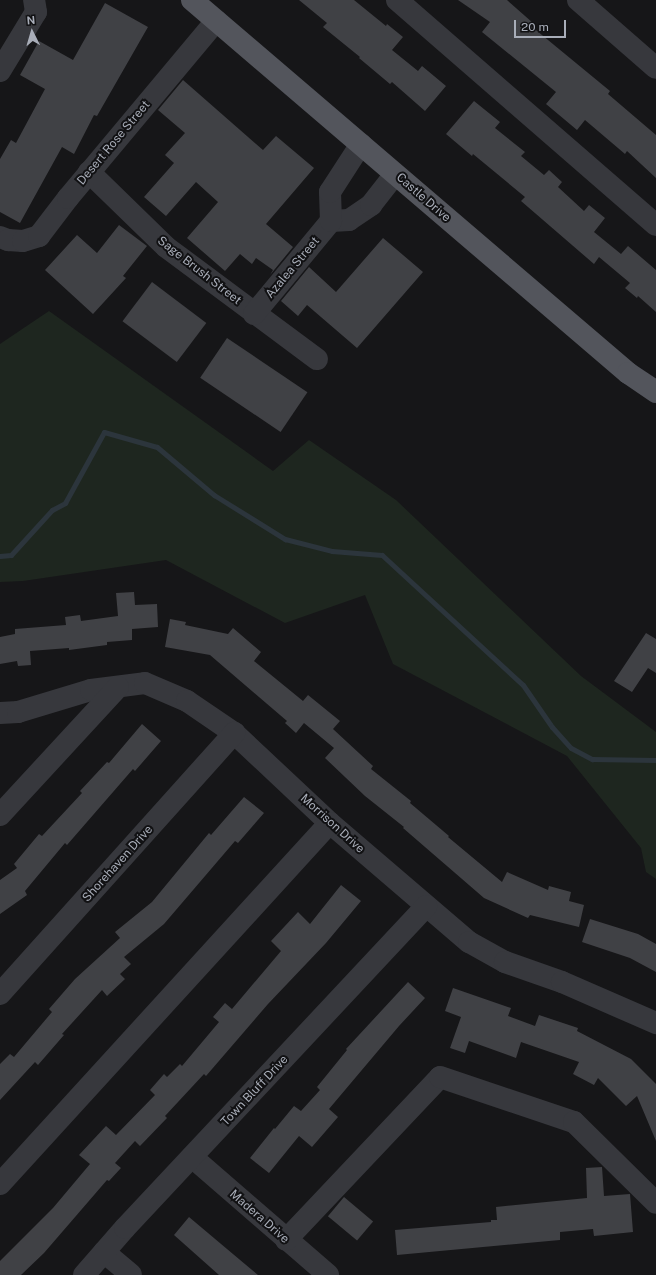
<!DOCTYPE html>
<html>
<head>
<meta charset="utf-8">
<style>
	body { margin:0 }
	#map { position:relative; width:656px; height:1275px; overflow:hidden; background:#161618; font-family:"Public Sans",sans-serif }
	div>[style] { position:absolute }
	.green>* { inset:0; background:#1e261f }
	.stream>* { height:5px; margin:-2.5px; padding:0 2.5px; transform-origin:2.5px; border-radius:2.5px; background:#2c353c }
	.building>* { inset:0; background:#404145; transform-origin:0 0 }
	.minor>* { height:22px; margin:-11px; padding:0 11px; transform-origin:11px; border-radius:11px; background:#37383d }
	.major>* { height:22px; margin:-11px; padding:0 11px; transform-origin:11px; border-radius:11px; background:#53555c }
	span { translate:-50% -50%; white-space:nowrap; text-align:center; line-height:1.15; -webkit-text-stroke:4px #111113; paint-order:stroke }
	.street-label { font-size:12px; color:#a8adb8 }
	.north { position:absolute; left:12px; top:12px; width:40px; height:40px; -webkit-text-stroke:3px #111113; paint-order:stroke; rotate:355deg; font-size:11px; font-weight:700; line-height:16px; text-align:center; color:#a8adb8 }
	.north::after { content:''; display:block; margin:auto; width:14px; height:18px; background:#a8adb8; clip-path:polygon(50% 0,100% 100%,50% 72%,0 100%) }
	.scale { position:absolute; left:514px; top:20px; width:52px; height:18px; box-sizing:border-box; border:2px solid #a8adb8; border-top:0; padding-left:5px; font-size:12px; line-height:14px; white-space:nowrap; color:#a8adb8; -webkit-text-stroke:3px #111113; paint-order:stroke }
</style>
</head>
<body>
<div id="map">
	<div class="green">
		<div style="clip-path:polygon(49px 311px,273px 471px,309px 440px,396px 500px,581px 676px,656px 732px,656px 879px,646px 872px,641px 848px,567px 756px,393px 664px,365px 595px,285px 623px,166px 560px,23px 581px,0 582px,0 344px)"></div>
	</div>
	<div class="stream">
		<div style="left:0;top:556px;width:11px;rotate:-5deg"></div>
		<div style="left:11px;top:555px;width:61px;rotate:-47.7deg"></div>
		<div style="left:52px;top:510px;width:15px;rotate:-28deg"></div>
		<div style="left:65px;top:503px;width:81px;rotate:-61.2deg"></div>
		<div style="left:104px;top:432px;width:55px;rotate:15.8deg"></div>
		<div style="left:157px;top:447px;width:75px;rotate:40.1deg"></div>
		<div style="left:214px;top:495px;width:84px;rotate:31.8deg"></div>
		<div style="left:285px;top:539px;width:49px;rotate:14.3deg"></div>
		<div style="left:332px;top:551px;width:50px;rotate:4.6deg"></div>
		<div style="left:382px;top:555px;width:192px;rotate:42.7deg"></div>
		<div style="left:523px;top:685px;width:51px;rotate:55.4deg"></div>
		<div style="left:552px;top:727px;width:28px;rotate:48deg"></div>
		<div style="left:571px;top:748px;width:24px;rotate:28deg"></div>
		<div style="left:592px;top:759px;width:64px;rotate:0.9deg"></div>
	</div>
	<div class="building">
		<div style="clip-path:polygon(299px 0,354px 0,386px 26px,387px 24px,403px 37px,392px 50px,418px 71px,422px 66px,446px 86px,425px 111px,392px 82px,390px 84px,359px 58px,360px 57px,323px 27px,327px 23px)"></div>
		<div style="clip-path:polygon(458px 0,507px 0,533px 23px,531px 26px,610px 91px,608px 94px,656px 135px,656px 178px,627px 151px,625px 154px,585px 120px,577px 130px,546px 104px,556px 92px,482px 32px,490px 22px)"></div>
		<div style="clip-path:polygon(105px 3px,148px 27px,97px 116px,94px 115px,74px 154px,62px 147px,20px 223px,0 212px,0 159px,11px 140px,16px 143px,45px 89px,20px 75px,39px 41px,73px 60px)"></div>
		<div style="clip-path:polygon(183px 80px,263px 150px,276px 136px,314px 168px,266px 224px,293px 247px,270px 275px,273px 270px,256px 258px,252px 264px,240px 254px,225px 271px,187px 238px,218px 202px,196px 182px,166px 216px,144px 197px,174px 163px,165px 155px,185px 133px,158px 110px)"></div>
		<div style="clip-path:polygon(474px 101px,500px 122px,495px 128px,525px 152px,521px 156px,544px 175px,549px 170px,562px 182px,558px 187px,584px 211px,589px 205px,605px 218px,594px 232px,621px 254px,628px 246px,656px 270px,656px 312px,638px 296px,637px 298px,625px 288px,630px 283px,599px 257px,594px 264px,521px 201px,525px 197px,473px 154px,472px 156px,446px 134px)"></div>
		<div style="clip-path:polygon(119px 225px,147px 246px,123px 276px,126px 278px,93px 314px,45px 270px,77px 235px,97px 253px)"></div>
		<div style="clip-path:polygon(383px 238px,423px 272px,357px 348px,307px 305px,298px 316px,281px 301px,309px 267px,336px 292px)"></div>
		<div style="left:152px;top:282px;width:68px;height:49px;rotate:37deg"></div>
		<div style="left:227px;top:338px;width:97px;height:48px;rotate:34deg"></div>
		<div style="clip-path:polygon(134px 592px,135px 605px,157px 604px,158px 627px,132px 629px,132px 640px,107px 642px,107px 645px,69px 650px,69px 648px,30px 651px,31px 665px,18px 666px,17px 661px,0 664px,0 637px,15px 634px,15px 629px,66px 625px,65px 617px,80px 615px,81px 621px,118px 616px,116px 593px)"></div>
		<div style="clip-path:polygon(170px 619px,186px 622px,185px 625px,228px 634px,233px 628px,261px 652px,254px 661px,303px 701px,308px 695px,340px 721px,333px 729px,373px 766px,371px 769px,411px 801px,410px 803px,449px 836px,448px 837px,502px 882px,507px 872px,548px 890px,549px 886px,571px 892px,569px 901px,584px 905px,579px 927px,530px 915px,528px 918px,484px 898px,403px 828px,404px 827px,365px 796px,325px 758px,334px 748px,304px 723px,296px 733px,285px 723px,287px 721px,210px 655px,165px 647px)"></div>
		<div style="clip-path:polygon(646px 633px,656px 639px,656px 673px,648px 668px,632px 692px,614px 681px)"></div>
		<div style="clip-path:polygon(142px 724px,161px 741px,135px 771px,133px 769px,67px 845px,65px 843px,25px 891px,27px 895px,0 914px,0 880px,17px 868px,14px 864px,39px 834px,42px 836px,82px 793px,80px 791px,107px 762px,109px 763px)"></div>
		<div style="clip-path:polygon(244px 797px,264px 813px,238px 843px,235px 841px,164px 924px,124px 957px,131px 964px,120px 974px,125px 979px,107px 996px,102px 990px,62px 1034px,64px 1035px,38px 1065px,35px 1062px,0 1100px,0 1064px,10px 1054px,14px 1057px,52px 1012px,49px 1009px,75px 979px,120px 938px,115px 932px,152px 902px,209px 833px,211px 835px)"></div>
		<div style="clip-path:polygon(341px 885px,361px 901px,326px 943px,268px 1004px,206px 1076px,204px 1074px,165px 1116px,167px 1118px,140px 1146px,135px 1141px,115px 1163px,121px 1168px,109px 1181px,107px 1180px,44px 1253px,21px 1275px,0 1275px,0 1261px,53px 1208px,90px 1164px,79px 1155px,106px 1126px,116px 1135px,155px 1095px,150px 1090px,164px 1074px,167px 1077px,180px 1064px,182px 1066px,219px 1022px,213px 1017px,225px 1003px,232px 1009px,281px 951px,271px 941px,298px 912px,310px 924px)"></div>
		<div style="clip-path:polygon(590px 919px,638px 934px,656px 944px,656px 972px,630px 958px,582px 942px)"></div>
		<div style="clip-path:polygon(408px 982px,425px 998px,399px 1026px,329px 1109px,338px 1117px,312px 1147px,299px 1136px,269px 1173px,250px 1158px,274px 1128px,275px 1129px,294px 1106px,301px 1111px,320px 1090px,317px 1087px,347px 1050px,346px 1049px)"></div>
		<div style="clip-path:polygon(453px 988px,511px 1008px,508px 1016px,535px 1026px,539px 1015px,578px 1028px,577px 1031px,631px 1059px,656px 1084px,656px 1141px,637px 1096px,626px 1106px,598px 1078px,594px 1085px,573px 1074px,579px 1062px,521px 1042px,516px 1058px,469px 1041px,465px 1053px,450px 1048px,461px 1017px,445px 1011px)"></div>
		<div style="clip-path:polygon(602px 1167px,604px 1196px,630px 1194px,633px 1232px,594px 1236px,593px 1229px,560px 1232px,560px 1240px,397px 1255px,395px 1230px,491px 1222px,491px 1220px,497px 1220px,496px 1207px,587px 1198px,586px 1168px)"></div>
		<div style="left:344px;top:1197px;width:38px;height:25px;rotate:40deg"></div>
		<div style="clip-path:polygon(189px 1217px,227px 1249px,258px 1275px,219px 1275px,174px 1235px)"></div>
	</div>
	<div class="minor">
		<div style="left:397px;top:0;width:343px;rotate:41deg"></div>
		<div style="left:578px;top:0;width:103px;rotate:41.1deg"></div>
		<div style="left:0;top:71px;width:69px;rotate:-58.6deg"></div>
		<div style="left:36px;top:12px;width:12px;rotate:-99deg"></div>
		<div style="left:89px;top:172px;width:107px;rotate:44.2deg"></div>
		<div style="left:166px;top:247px;width:188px;rotate:36.6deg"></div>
		<div style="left:331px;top:221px;width:18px;rotate:-3deg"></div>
		<div style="left:349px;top:220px;width:27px;rotate:-34deg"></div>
		<div style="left:371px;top:205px;width:39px;rotate:-52deg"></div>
		<div style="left:0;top:237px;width:9px;rotate:21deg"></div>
		<div style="left:8px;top:240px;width:15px;rotate:4deg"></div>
		<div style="left:23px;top:241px;width:17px;rotate:-17deg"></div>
		<div style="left:39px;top:236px;width:48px;rotate:-52.7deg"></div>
		<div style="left:68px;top:198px;width:231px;rotate:-50.1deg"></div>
		<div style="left:254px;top:314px;width:121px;rotate:-50.4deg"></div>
		<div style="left:331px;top:221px;width:29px;rotate:-92deg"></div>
		<div style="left:330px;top:192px;width:57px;rotate:-57.1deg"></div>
		<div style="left:0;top:713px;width:18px;rotate:-3deg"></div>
		<div style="left:18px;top:712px;width:76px;rotate:-16.8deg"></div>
		<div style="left:91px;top:690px;width:54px;rotate:-7.4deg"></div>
		<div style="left:145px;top:683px;width:46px;rotate:23.2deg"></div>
		<div style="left:187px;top:701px;width:57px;rotate:34.2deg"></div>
		<div style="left:234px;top:733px;width:132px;rotate:43.2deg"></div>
		<div style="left:330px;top:823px;width:183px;rotate:40.6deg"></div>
		<div style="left:469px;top:942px;width:41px;rotate:29.1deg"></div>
		<div style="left:505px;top:962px;width:60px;rotate:19.3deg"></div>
		<div style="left:562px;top:982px;width:103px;rotate:23.6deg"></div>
		<div style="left:0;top:815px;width:174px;rotate:-47.3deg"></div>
		<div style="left:0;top:994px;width:351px;rotate:-48.1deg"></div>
		<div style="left:192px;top:1157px;width:180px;rotate:40.9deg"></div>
		<div style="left:0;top:1184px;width:489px;rotate:-47.6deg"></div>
		<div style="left:286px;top:1240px;width:224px;rotate:-46.6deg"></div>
		<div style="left:440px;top:1077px;width:141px;rotate:18.6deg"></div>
		<div style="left:574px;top:1122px;width:115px;rotate:44.6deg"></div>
		<div style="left:104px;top:1252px;width:35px;rotate:40deg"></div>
		<div style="left:84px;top:1275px;width:62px;rotate:-48.9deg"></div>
		<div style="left:125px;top:1228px;width:441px;rotate:-46.9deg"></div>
	</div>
	<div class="major">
		<div style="left:192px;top:0;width:574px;rotate:40.55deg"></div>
		<div style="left:628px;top:373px;width:34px;rotate:34deg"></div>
	</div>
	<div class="street-label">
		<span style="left:114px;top:143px;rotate:-50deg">Desert Rose Street</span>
		<span style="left:423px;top:198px;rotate:41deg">Castle Drive</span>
		<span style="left:293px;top:268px;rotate:-50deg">Azalea Street</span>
		<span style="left:199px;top:271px;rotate:38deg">Sage Brush Street</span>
		<span style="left:332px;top:824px;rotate:42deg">Morrison Drive</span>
		<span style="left:118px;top:864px;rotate:-48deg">Shorehaven Drive</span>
		<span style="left:255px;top:1091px;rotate:-47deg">Town Bluff Drive</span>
		<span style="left:259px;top:1217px;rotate:41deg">Madera Drive</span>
	</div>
	<div class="north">N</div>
	<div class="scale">20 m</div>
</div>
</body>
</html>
